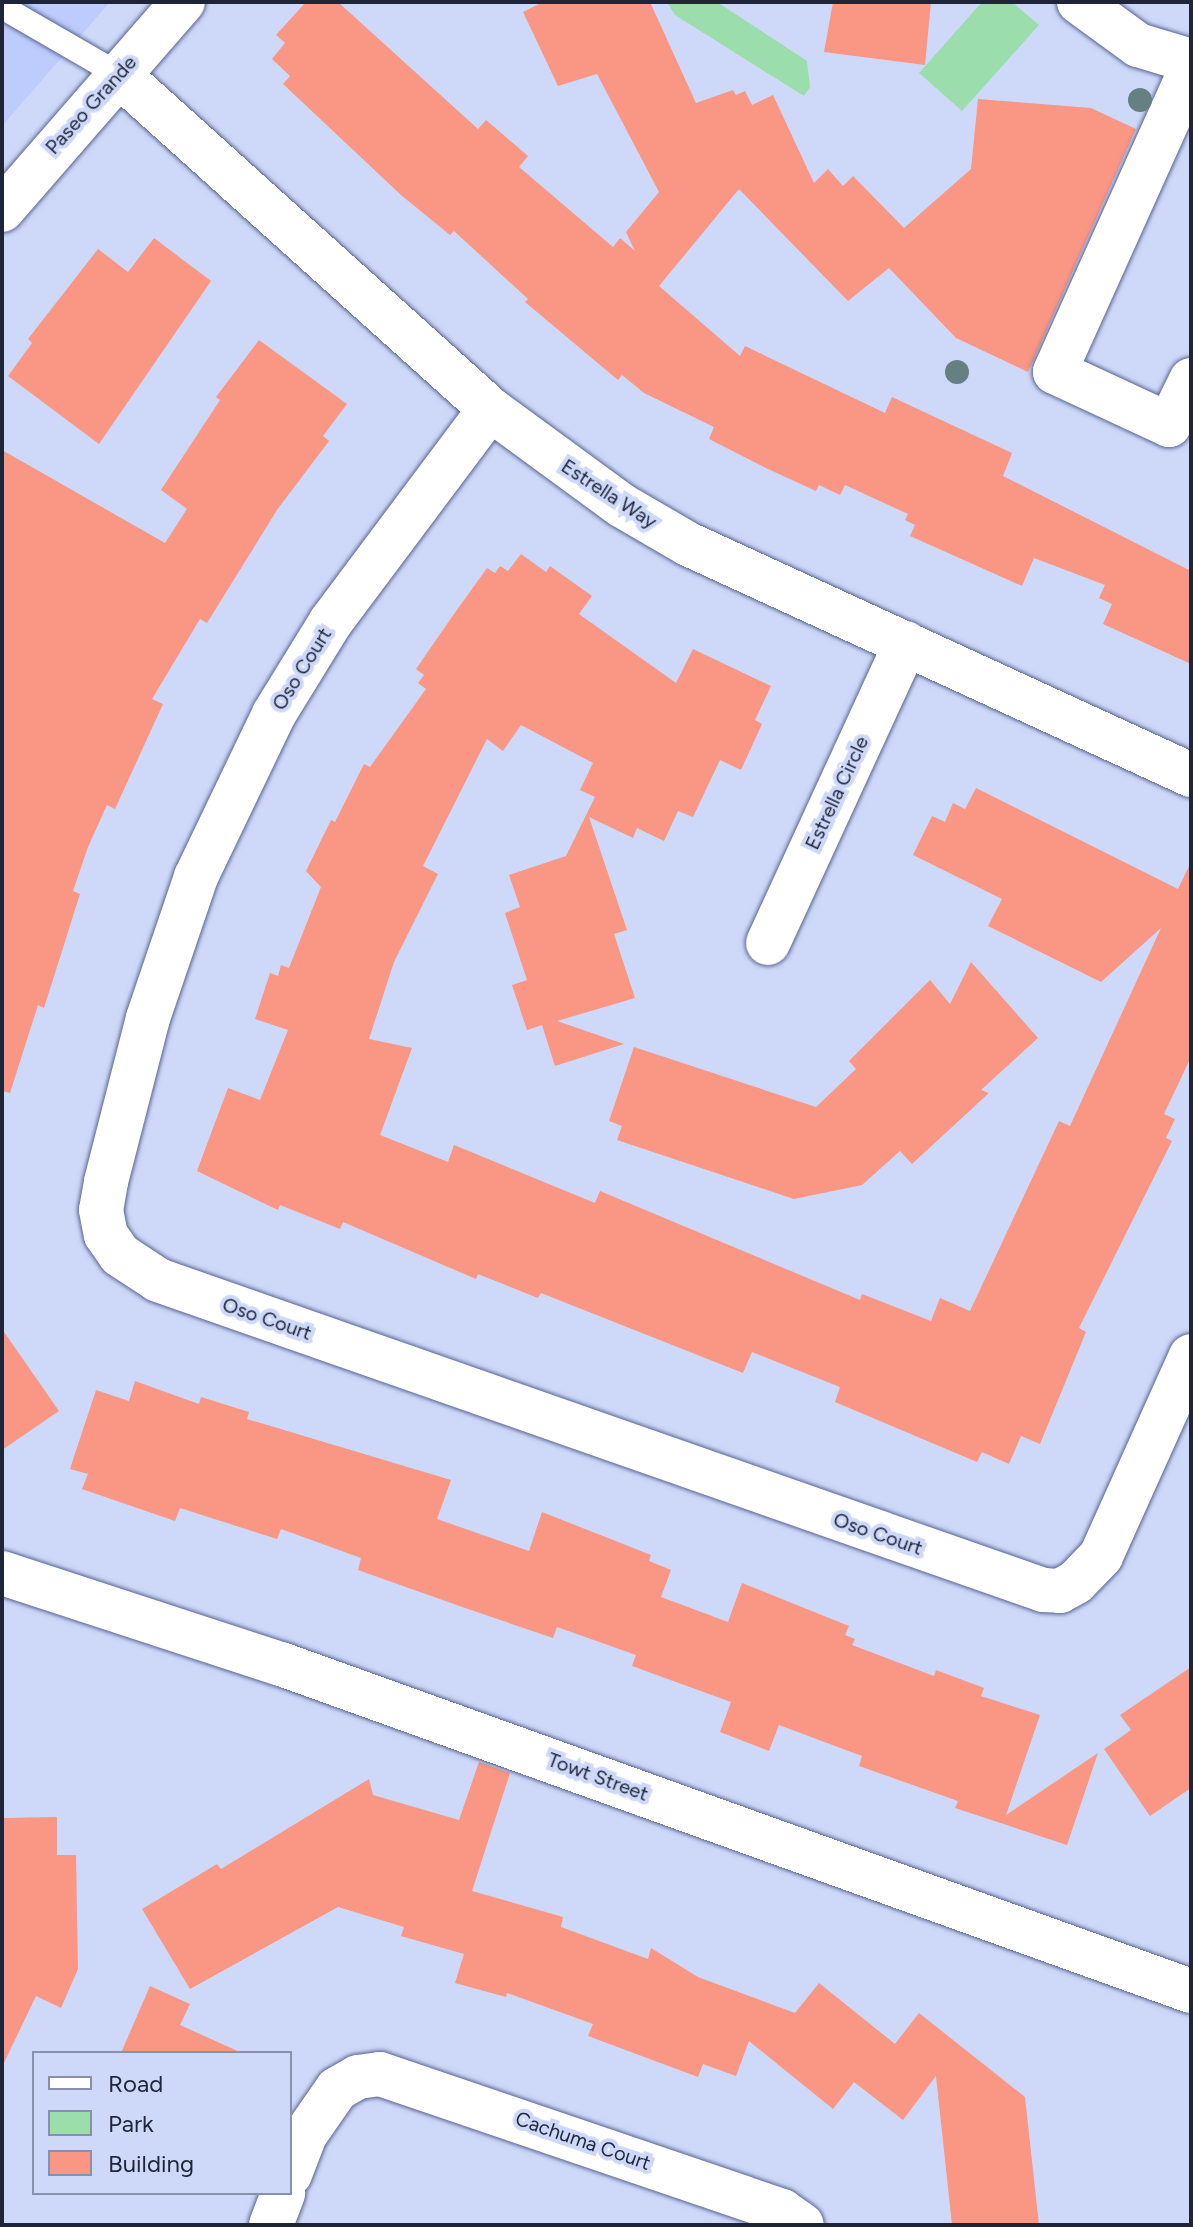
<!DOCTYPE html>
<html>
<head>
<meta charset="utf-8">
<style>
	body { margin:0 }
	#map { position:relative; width:1193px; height:2227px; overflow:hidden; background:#ced9f9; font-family:Figtree,sans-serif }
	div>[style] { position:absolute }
	.built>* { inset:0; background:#bdccfc }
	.green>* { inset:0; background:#9cdeab }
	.building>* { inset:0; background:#f99684 }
	.roads { filter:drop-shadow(0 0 2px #576493) drop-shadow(0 0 2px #576493) }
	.lane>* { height:24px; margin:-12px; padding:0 12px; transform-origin:12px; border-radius:12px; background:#fff }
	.street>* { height:44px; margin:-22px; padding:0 22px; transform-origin:22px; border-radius:22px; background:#fff }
	.secondary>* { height:44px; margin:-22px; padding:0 22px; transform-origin:22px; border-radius:22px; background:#fff }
	.trees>* { width:24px; height:24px; margin:-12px; border-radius:50%; background:#667f80 }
	span { translate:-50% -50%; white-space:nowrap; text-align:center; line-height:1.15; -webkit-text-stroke:8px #ced9f9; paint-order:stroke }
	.street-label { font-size:20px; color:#1f2539 }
	.frame { position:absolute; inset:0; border:4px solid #1f2539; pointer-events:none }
	.legend { position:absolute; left:32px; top:2051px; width:260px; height:144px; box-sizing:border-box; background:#ced9f9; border:2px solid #8891ac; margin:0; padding:10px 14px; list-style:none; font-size:24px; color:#1f2539 }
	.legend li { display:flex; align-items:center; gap:16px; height:40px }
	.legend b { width:40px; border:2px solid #8891ac }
</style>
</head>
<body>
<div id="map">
	<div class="built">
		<div style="clip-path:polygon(2px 2px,110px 2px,2px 126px)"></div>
	</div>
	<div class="green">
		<div style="clip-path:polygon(667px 2px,717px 2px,807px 61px,810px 87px,804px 96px,675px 15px)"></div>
		<div style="clip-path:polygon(982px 2px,1012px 2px,1039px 25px,962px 111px,919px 73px)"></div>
	</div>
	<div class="building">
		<div style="clip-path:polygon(306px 2px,338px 2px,478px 129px,486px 120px,528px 156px,519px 167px,613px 247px,620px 238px,635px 251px,626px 232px,659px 192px,597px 74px,558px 86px,523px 12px,543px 2px,650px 2px,696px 103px,733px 90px,736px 95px,745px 91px,752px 105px,773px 95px,814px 183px,828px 169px,843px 186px,853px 176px,904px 228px,971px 169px,978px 99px,1091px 108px,1136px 129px,1028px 372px,956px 338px,889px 268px,848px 301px,739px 189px,659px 286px,740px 356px,745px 346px,885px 413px,892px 397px,1012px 453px,1003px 476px,1191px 571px,1191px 664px,1103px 624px,1112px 604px,1099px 598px,1105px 585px,1034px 558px,1022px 586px,910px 536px,915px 525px,905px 520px,908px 514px,845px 485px,840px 495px,819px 485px,816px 491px,768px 469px,709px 439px,714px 427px,644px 393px,622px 375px,618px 380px,525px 302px,528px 299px,454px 231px,450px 235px,401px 195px,283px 84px,290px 76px,272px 59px,285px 43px,276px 35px)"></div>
		<div style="clip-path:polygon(833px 2px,931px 2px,925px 65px,824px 52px)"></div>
		<div style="clip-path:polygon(154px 238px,211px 281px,99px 444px,8px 376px,32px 343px,28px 339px,98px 249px,128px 272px)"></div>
		<div style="clip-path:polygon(259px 340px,347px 404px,323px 436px,329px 441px,277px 510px,207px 623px,200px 619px,152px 699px,163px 704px,115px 809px,107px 805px,88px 847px,73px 891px,80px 894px,44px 1008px,38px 1005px,10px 1093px,2px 1091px,2px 450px,165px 543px,187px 509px,161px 490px,220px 400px,216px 397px)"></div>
		<div style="clip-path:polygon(521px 554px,546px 572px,550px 566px,592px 596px,579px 614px,676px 683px,693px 649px,771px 686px,755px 720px,762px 724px,741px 770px,720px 760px,693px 817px,678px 811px,664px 841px,637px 828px,633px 838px,589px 817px,627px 930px,614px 934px,635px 998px,557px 1021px,624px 1044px,555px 1066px,542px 1025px,527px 1030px,512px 985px,527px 980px,505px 913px,520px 907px,509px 875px,566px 856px,595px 797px,580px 790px,593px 763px,521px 725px,503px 751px,487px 739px,423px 866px,438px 874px,394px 962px,369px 1039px,412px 1048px,380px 1135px,448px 1162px,454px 1145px,595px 1203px,600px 1191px,860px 1300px,862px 1294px,931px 1321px,940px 1298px,970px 1311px,1059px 1121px,1070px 1126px,1161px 928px,1101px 982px,988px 926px,1002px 899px,913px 855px,932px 816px,945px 822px,953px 803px,965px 809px,976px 788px,1178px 889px,1191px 862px,1191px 1057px,1164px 1114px,1175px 1119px,1166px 1138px,1172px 1141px,1079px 1328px,1086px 1332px,1040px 1444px,1021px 1436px,1009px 1464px,982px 1452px,977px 1462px,835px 1402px,840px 1387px,752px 1352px,743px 1373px,541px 1293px,538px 1298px,478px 1274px,476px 1279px,343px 1222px,340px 1229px,280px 1205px,278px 1210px,197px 1171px,228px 1088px,260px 1100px,288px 1030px,255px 1019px,270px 973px,278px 976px,281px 965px,289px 968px,321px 887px,306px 871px,331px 820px,335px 822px,364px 764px,370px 767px,426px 689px,418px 683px,424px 675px,416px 669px,454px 614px,487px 568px,495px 573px,500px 566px,508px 571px)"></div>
		<div style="clip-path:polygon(971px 962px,1038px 1038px,981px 1090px,989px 1093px,912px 1164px,900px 1151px,862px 1185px,794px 1199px,617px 1140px,622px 1126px,609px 1121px,634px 1047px,816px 1107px,856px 1069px,849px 1061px,930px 980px,950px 1004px)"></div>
		<div style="clip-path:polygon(2px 1329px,59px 1411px,2px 1450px)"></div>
		<div style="clip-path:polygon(135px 1381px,199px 1404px,201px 1397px,249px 1412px,247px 1419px,451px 1480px,437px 1519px,529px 1551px,542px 1512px,651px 1555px,649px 1561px,671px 1570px,661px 1597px,728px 1622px,742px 1583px,849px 1626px,845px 1635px,855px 1639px,852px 1645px,934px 1676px,936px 1670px,984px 1688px,981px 1696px,1040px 1715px,1006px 1815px,1098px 1753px,1067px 1845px,955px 1808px,958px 1801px,859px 1766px,862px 1756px,779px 1725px,769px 1751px,720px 1732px,731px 1702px,632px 1666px,636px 1655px,557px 1627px,553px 1638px,465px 1608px,358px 1570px,361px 1558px,281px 1529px,277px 1539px,180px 1508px,175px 1521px,82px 1489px,88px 1474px,70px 1469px,96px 1390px,129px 1401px)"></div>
		<div style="clip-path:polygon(1191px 1667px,1191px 1788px,1150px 1816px,1104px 1749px,1131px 1730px,1120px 1715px)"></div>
		<div style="clip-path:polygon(479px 1762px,510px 1773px,472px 1891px,563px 1917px,561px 1927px,648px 1959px,651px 1948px,698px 1977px,795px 2013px,819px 1983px,895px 2044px,919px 2013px,1025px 2097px,1039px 2225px,952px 2225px,936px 2076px,903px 2120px,854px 2082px,833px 2109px,749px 2041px,736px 2076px,703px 2064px,698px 2077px,588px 2036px,593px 2024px,507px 1993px,506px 1997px,455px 1983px,464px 1954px,401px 1936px,404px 1927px,338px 1907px,190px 1989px,142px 1909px,217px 1864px,221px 1869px,369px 1779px,373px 1795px,459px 1820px)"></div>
		<div style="clip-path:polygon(57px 1817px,57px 1855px,76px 1855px,78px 1969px,61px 2008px,36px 1996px,2px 2067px,2px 1818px)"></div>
		<div style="clip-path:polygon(150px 1986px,190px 2004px,180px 2025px,242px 2053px,121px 2053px)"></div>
	</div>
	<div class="roads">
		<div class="lane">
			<div style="left:2px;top:7px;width:134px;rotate:30deg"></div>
		</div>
		<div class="street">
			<div style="left:1079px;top:2px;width:73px;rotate:36.1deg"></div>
			<div style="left:1138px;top:45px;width:55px;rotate:16.8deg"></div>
			<div style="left:1191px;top:69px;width:332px;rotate:114.2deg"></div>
			<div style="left:1055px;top:372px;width:126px;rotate:24.9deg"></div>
			<div style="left:1169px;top:425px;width:50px;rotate:-63.9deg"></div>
			<div style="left:118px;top:74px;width:501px;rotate:42deg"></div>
			<div style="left:490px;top:409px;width:162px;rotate:36.2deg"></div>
			<div style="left:621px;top:505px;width:78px;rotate:30.2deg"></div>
			<div style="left:688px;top:544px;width:554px;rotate:24.67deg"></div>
			<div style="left:2px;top:210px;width:276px;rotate:-49deg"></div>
			<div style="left:490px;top:409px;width:267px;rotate:126.8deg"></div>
			<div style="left:330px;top:623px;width:107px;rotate:121.6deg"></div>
			<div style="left:274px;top:714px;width:181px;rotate:115.6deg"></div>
			<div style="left:196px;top:877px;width:149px;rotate:108.8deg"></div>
			<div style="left:148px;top:1018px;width:169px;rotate:104.4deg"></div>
			<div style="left:106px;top:1182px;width:28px;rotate:100deg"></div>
			<div style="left:101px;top:1210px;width:25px;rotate:79deg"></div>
			<div style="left:106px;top:1235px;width:24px;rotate:55deg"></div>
			<div style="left:120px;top:1255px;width:45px;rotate:33.3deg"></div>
			<div style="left:158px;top:1280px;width:938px;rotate:19.3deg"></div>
			<div style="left:1043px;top:1590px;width:17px;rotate:3deg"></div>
			<div style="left:1060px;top:1591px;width:18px;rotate:-29deg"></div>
			<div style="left:1076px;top:1582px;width:36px;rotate:-46deg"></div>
			<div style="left:1101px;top:1556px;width:219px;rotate:-65.8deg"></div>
			<div style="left:768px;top:943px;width:330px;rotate:-65.3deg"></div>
			<div style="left:290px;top:2174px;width:42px;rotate:-69deg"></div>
			<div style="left:305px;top:2135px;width:56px;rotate:-55.2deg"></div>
			<div style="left:337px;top:2089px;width:24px;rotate:-30deg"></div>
			<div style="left:358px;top:2077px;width:22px;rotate:-8deg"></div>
			<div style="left:380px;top:2074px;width:425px;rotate:18.8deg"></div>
			<div style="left:782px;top:2211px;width:24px;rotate:35deg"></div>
			<div style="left:271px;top:2225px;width:34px;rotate:-69deg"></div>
		</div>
		<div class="secondary">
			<div style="left:2px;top:1573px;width:293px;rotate:18.1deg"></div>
			<div style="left:281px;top:1664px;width:967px;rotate:19.77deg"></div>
		</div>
	</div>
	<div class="trees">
		<div style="left:1140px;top:100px"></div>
		<div style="left:957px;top:372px"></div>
	</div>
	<div class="street-label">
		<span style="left:91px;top:105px;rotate:-48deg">Paseo Grande</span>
		<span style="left:609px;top:494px;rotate:33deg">Estrella Way</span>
		<span style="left:302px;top:669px;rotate:-58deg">Oso Court</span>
		<span style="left:837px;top:793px;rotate:-65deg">Estrella Circle</span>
		<span style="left:267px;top:1319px;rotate:19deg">Oso Court</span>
		<span style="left:878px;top:1534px;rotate:19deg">Oso Court</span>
		<span style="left:598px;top:1777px;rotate:20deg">Towt Street</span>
		<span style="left:583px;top:2141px;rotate:19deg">Cachuma Court</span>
	</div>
	<div class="frame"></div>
	<ul class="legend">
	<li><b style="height:10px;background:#fff"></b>Road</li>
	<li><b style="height:22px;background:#9cdeab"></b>Park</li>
	<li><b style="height:22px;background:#f99684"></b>Building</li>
	</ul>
</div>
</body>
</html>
